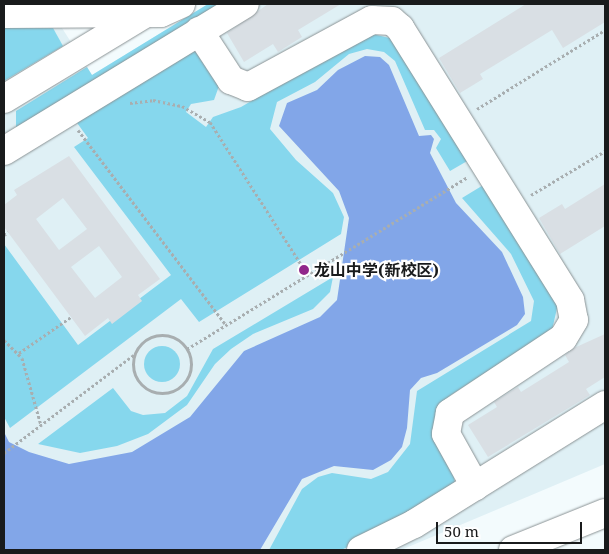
<!DOCTYPE html>
<html>
<head>
<meta charset="utf-8">
<style>
	body { margin:0 }
	#map { position:relative; width:609px; height:554px; overflow:hidden; background:#f3fbfd; font-family:"Noto Serif","Noto Sans SC",serif }
	div>[style] { position:absolute }
	.built>* { inset:0; background:#dff0f5 }
	.green>* { inset:0; background:#86d7ed }
	.round { border-radius:50% }
	.water>* { inset:0; background:#82a6e8 }
	.building>* { inset:0; background:#d9dfe4 }
	.path>* { height:3px; margin-top:-1.5px; transform-origin:0; background:repeating-linear-gradient(90deg,#a8aeb0 0 2.5px,transparent 0 5px) }
	.path>.ring { margin:-1.5px; padding:0; box-sizing:content-box; background:none; border:3px solid #a8aeb0; border-radius:50% }
	.roads { filter:drop-shadow(0 0 1px #8b9395) drop-shadow(0 0 1px #8b9395) }
	.minor>* { height:28px; margin:-14px; padding:0 14px; transform-origin:14px; border-radius:14px; background:#fff }
	.dots>* { width:14px; height:14px; translate:-50% -50%; box-sizing:border-box; border:2px solid #fff; border-radius:50% }
	span { translate:-50% -50%; white-space:nowrap; text-align:center; line-height:1.15; -webkit-text-stroke:4.5px #fff; paint-order:stroke }
	.poi-label { font-size:16px; color:#191b1c; font-weight:700 }
	.left { translate:0 -50%; text-align:left }
	.frame { position:absolute; inset:0; border:5px solid #191b1c; pointer-events:none }
	.scale { position:absolute; left:436px; top:522px; width:146px; height:22px; box-sizing:border-box; border:2px solid #191b1c; border-top:0; padding-left:6px; font-size:15px; line-height:18px; white-space:nowrap; color:#191b1c; -webkit-text-stroke:4px #fff; paint-order:stroke }
</style>
</head>
<body>
<div id="map">
	<div class="built">
		<div style="clip-path:polygon(208px 4px,605px 4px,605px 464px,401px 550px,4px 550px,4px 28px,62px 28px,92px 75px)"></div>
	</div>
	<div class="green">
		<div style="clip-path:polygon(208px 4px,222px 4px,16px 128px,16px 111px,87px 67px,92px 75px)"></div>
		<div style="clip-path:polygon(4px 28px,53px 28px,63px 46px,4px 81px)"></div>
		<div style="clip-path:polygon(368px 33px,394px 39px,469px 160px,450px 171px,436px 148px,441px 139px,434px 130px,425px 130px,395px 61px,384px 52px,367px 49px,349px 54px,315px 82px,277px 102px,270px 129px,296px 160px,333px 193px,344px 217px,341px 234px,199px 322px,181px 299px,10px 428px,4px 417px,4px 244px,78px 345px,171px 275px,74px 147px,88px 138px,72px 116px,189px 49px,198px 53px,219px 86px,214px 100px,191px 104px,186px 112px,206px 127px,213px 117px,241px 107px)"></div>
		<div style="clip-path:polygon(485px 184px,558px 304px,552px 330px,451px 395px,441px 408px,455px 483px,379px 533px,341px 550px,269px 550px,302px 489px,318px 477px,332px 473px,371px 479px,388px 472px,410px 444px,417px 391px,531px 321px,534px 301px,511px 254px,462px 198px)"></div>
		<div style="clip-path:polygon(333px 277px,330px 292px,313px 309px,253px 334px,231px 349px,215px 364px,187px 405px,148px 434px,117px 446px,80px 453px,38px 444px,113px 388px,131px 411px,143px 415px,165px 413px,187px 396px,213px 349px)"></div>
		<div class="round" style="left:144px;top:346px;width:36px;height:36px"></div>
	</div>
	<div class="water">
		<div style="clip-path:polygon(365px 56px,380px 57px,389px 65px,419px 136px,431px 135px,434px 139px,430px 153px,456px 203px,502px 252px,523px 297px,525px 314px,517px 325px,437px 373px,421px 378px,410px 390px,407px 428px,402px 447px,391px 460px,373px 470px,334px 466px,302px 479px,260px 550px,4px 550px,4px 432px,9px 442px,29px 452px,69px 464px,132px 452px,190px 417px,244px 351px,320px 317px,337px 300px,349px 218px,339px 191px,279px 126px,287px 103px,317px 90px,338px 70px)"></div>
	</div>
	<div class="building">
		<div style="clip-path:polygon(268px 4px,341px 4px,298px 30px,302px 37px,278px 52px,273px 44px,244px 62px,227px 33px)"></div>
		<div style="clip-path:polygon(526px 4px,605px 4px,605px 22px,563px 48px,552px 30px,480px 74px,483px 79px,460px 93px,439px 58px)"></div>
		<div style="clip-path:polygon(evenodd,69px 156px,160px 279px,138px 295px,142px 301px,112px 324px,108px 318px,85px 336px,4px 227px,4px 205px,17px 195px,14px 190px,69px 156px,63px 198px,87px 229px,59px 250px,36px 219px,63px 198px,69px 156px,99px 246px,122px 277px,95px 298px,71px 267px,99px 246px)"></div>
		<div style="clip-path:polygon(605px 184px,605px 226px,560px 254px,539px 218px,562px 204px,565px 209px)"></div>
		<div style="clip-path:polygon(605px 334px,605px 377px,586px 389px,590px 395px,488px 457px,468px 425px,497px 407px,494px 402px,518px 387px,521px 392px,569px 362px,565px 355px,574px 348px)"></div>
	</div>
	<div class="path">
		<div style="left:130px;top:103px;width:23px;rotate:-7deg"></div>
		<div style="left:153px;top:100px;width:30px;rotate:12deg"></div>
		<div style="left:182px;top:106px;width:32px;rotate:30deg"></div>
		<div style="left:210px;top:122px;width:182px;rotate:57.4deg"></div>
		<div style="left:477px;top:109px;width:150px;rotate:-31.7deg"></div>
		<div style="left:78px;top:130px;width:245px;rotate:52.8deg"></div>
		<div style="left:531px;top:195px;width:86px;rotate:-30.7deg"></div>
		<div style="left:4px;top:235px;width:5px;rotate:-37deg"></div>
		<div class="ring" style="left:133px;top:335px;width:55px;height:55px"></div>
		<div style="left:4px;top:340px;width:25px;rotate:45deg"></div>
		<div style="left:22px;top:358px;width:70px;rotate:74.2deg"></div>
		<div style="left:187px;top:349px;width:329px;rotate:-31.5deg"></div>
		<div style="left:19px;top:353px;width:63px;rotate:-34.7deg"></div>
		<div style="left:4px;top:453px;width:164px;rotate:-37.1deg"></div>
	</div>
	<div class="roads">
		<div class="minor">
			<div style="left:4px;top:14px;width:157px;rotate:-0.4deg"></div>
			<div style="left:161px;top:13px;width:22px;rotate:-24deg"></div>
			<div style="left:199px;top:31px;width:59px;rotate:56.9deg"></div>
			<div style="left:231px;top:80px;width:18px;rotate:22deg"></div>
			<div style="left:248px;top:87px;width:141px;rotate:-28.4deg"></div>
			<div style="left:372px;top:20px;width:20px;rotate:3deg"></div>
			<div style="left:392px;top:21px;width:11px;rotate:41deg"></div>
			<div style="left:400px;top:28px;width:321px;rotate:58deg"></div>
			<div style="left:570px;top:300px;width:20px;rotate:79deg"></div>
			<div style="left:574px;top:320px;width:21px;rotate:121deg"></div>
			<div style="left:563px;top:338px;width:136px;rotate:146.4deg"></div>
			<div style="left:450px;top:413px;width:21px;rotate:101deg"></div>
			<div style="left:446px;top:434px;width:60px;rotate:60.9deg"></div>
			<div style="left:4px;top:99px;width:166px;rotate:-31.2deg"></div>
			<div style="left:4px;top:151px;width:282px;rotate:-31.4deg"></div>
			<div style="left:361px;top:550px;width:59px;rotate:-26.1deg"></div>
			<div style="left:414px;top:524px;width:225px;rotate:-31.9deg"></div>
			<div style="left:513px;top:550px;width:99px;rotate:-21.9deg"></div>
		</div>
	</div>
	<div class="dots">
		<div style="left:304px;top:270px;background:#91278b"></div>
	</div>
	<div class="poi-label">
		<span class="left" style="left:314px;top:270px">龙山中学(新校区)</span>
	</div>
	<div class="frame"></div>
	<div class="scale">50 m</div>
</div>
</body>
</html>
